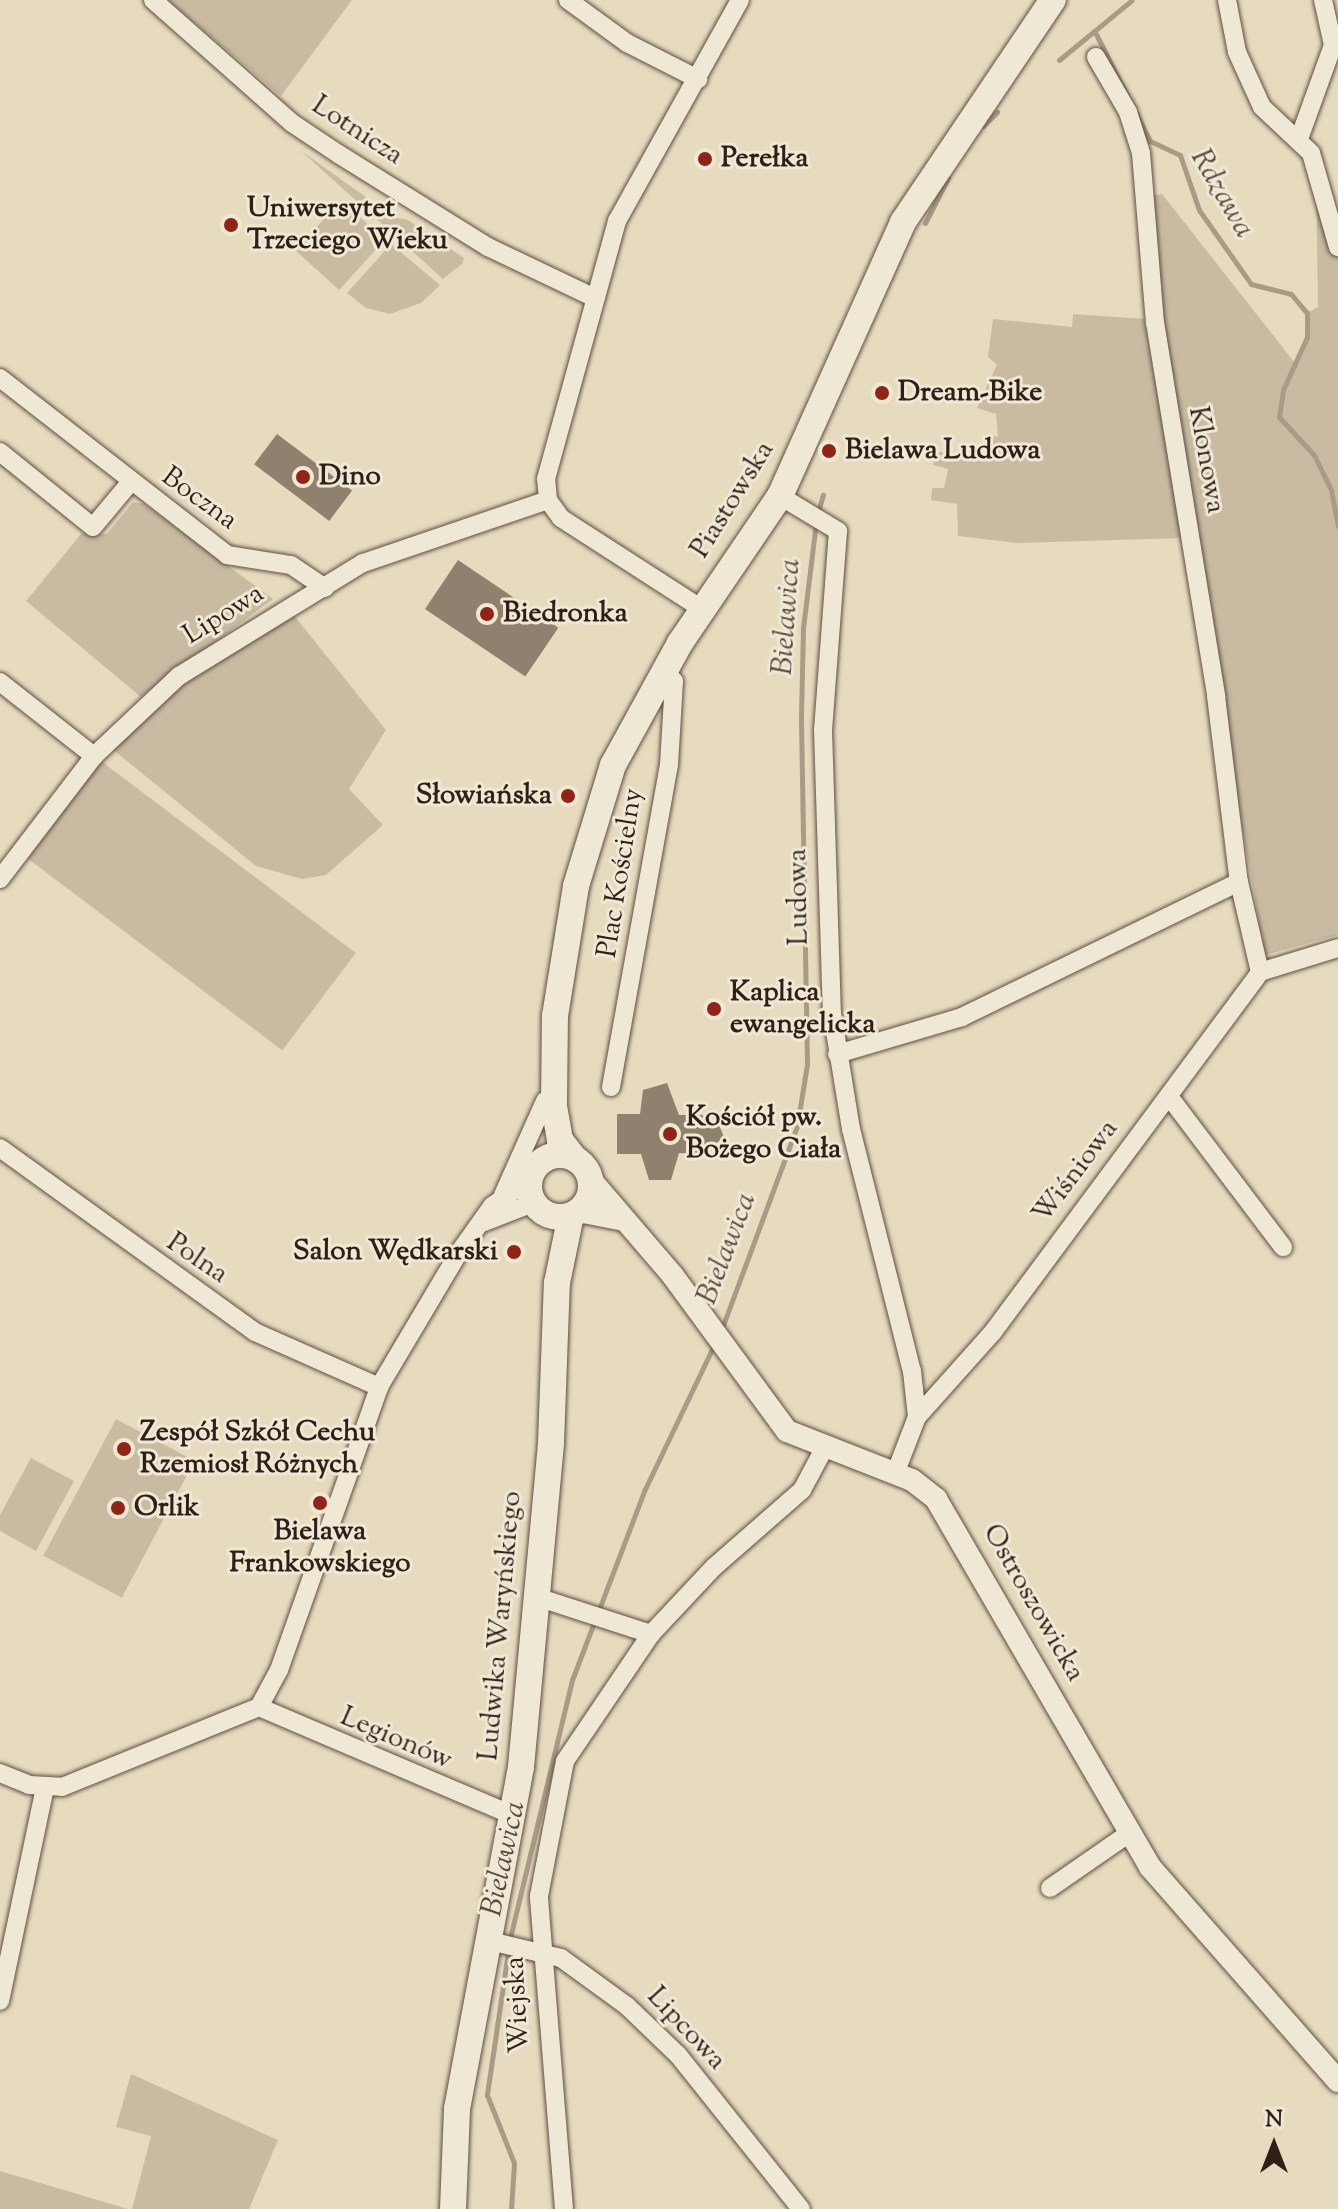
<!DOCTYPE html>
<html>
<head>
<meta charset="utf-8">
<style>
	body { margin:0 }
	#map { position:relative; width:1338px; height:2209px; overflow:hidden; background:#e7dbbf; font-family:"Sorts Mill Goudy",serif }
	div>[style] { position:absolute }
	.green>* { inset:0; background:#c8bba2; transform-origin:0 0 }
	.stream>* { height:5px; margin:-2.5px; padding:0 2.5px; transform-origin:2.5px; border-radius:2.5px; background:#a99b86 }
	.building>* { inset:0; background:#8f816e; transform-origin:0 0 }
	.roads { filter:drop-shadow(0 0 2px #5e4e41) drop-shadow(0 0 2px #5e4e41) }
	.minor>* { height:18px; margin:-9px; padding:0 9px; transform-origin:9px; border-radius:9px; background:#efe8d5 }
	.tertiary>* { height:22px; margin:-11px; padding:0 11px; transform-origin:11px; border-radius:11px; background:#efe8d5 }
	.secondary>* { height:26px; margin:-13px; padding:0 13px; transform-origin:13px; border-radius:13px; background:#efe8d5 }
	.secondary>.ring { margin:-13px; padding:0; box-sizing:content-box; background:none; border:26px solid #efe8d5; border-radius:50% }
	.dots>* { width:22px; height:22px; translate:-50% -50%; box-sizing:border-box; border:4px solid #efe8d5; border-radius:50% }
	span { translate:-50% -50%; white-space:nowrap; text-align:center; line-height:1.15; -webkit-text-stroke:6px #efe8d5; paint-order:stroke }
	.street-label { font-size:28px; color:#301f17 }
	.poi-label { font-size:28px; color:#301f17; font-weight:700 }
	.left { translate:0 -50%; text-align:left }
	.right { translate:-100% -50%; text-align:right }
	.water-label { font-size:30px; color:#5a4a3e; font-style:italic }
	.north { position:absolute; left:1234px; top:2105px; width:80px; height:80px; -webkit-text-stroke:6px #efe8d5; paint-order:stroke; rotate:0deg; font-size:22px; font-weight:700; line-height:32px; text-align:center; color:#301f17 }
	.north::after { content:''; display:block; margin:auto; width:28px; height:36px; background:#301f17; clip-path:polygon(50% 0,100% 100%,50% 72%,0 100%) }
</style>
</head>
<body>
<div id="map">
	<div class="green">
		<div style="clip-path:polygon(168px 0,352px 0,281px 96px)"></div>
		<div style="clip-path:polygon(300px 150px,395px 218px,406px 219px,464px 258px,462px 264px,443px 279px)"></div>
		<div style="clip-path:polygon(1316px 168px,1338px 247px,1338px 935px,1265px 955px,1170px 419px,1148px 197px,1162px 194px,1295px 363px,1307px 337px,1307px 313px,1318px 307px)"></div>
		<div style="left:341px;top:200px;width:59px;height:68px;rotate:42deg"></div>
		<div style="clip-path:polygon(391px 244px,440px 285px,421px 303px,390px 314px,366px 308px,347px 293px)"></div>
		<div style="clip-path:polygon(1073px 314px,1144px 319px,1183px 538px,1019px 543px,958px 536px,957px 504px,931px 500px,932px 488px,944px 488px,948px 469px,933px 465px,936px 452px,985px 454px,989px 434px,998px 437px,996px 414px,977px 408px,997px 365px,988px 357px,993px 319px,1072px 327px)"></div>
		<div style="clip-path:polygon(133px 502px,144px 504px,273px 599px,141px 697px,26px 601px,82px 533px,107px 534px)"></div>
		<div style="clip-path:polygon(292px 613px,386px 730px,349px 789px,383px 825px,326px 875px,302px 879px,256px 866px,111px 748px,179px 686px)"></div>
		<div style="left:101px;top:761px;width:319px;height:122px;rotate:37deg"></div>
		<div style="left:116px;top:1419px;width:89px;height:155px;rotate:28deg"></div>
		<div style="clip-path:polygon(31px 1458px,74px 1481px,36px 1551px,0 1531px,0 1515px)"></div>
		<div style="clip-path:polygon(131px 2074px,278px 2140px,249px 2209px,132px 2209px,151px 2136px,116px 2127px)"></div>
		<div style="clip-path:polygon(0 2171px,128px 2209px,0 2209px)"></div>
	</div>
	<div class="stream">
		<div style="left:1096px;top:34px;width:120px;rotate:63.2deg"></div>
		<div style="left:1150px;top:141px;width:33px;rotate:25deg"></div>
		<div style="left:1180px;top:155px;width:58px;rotate:70.9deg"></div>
		<div style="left:1199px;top:210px;width:90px;rotate:54.9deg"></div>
		<div style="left:1251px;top:284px;width:41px;rotate:14deg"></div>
		<div style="left:1291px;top:294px;width:25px;rotate:50deg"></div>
		<div style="left:1307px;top:313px;width:24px;rotate:90deg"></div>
		<div style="left:1307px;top:337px;width:58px;rotate:114.4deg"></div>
		<div style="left:1283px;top:390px;width:27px;rotate:98deg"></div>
		<div style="left:1279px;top:417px;width:52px;rotate:47.4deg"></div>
		<div style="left:1314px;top:455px;width:39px;rotate:64deg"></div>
		<div style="left:1331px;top:490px;width:37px;rotate:79deg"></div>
		<div style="left:1059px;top:60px;width:94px;rotate:-39.4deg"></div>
		<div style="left:983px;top:126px;width:20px;rotate:-45deg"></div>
		<div style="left:925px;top:223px;width:51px;rotate:-62.9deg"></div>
		<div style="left:818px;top:512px;width:18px;rotate:-74deg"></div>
		<div style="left:722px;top:1328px;width:215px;rotate:-69.6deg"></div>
		<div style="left:797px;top:1126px;width:63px;rotate:-80.8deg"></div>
		<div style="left:807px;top:1064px;width:348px;rotate:-91deg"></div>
		<div style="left:801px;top:716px;width:88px;rotate:-88.7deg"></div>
		<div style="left:803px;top:628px;width:107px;rotate:-83deg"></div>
		<div style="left:510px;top:1938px;width:265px;rotate:-76.5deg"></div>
		<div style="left:572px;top:1680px;width:204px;rotate:-69.1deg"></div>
		<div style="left:645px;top:1489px;width:160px;rotate:-64.4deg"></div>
		<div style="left:508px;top:1952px;width:145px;rotate:98.4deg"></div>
		<div style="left:487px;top:2095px;width:73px;rotate:68.3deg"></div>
		<div style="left:514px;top:2163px;width:46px;rotate:93.7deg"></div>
	</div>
	<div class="building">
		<div style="left:277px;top:434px;width:94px;height:38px;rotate:37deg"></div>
		<div style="left:458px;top:560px;width:121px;height:59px;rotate:34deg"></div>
		<div style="clip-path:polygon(667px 1083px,679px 1115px,702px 1115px,719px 1125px,724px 1137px,703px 1154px,679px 1153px,671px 1180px,649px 1180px,641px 1154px,617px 1154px,617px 1114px,640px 1114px,643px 1090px)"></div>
	</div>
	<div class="roads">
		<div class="minor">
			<div style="left:153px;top:0;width:186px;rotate:41.5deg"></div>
			<div style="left:292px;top:123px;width:58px;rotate:33.7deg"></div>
			<div style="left:340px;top:155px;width:174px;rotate:31.9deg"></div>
			<div style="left:488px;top:247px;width:119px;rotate:25.5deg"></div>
			<div style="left:568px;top:0;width:73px;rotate:36.1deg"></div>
			<div style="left:627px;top:43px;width:80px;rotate:26.9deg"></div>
			<div style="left:1227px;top:0;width:53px;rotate:79.1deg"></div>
			<div style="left:1237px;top:52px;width:60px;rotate:65.6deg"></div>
			<div style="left:1262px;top:107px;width:67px;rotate:43.2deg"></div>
			<div style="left:1311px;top:153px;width:98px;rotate:74deg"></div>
			<div style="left:1096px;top:57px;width:64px;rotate:59.8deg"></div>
			<div style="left:1128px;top:112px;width:43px;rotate:72.4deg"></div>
			<div style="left:1141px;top:153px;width:170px;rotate:85.3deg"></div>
			<div style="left:1155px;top:322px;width:379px;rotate:80.7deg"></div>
			<div style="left:1216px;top:696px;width:187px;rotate:83deg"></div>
			<div style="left:1239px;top:882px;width:92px;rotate:76.9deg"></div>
			<div style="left:1299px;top:139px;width:100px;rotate:-70.1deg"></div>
			<div style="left:1333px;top:45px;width:46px;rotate:-102.5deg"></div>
			<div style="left:0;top:378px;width:288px;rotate:37.9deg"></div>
			<div style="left:227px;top:555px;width:65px;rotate:8.9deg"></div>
			<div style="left:291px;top:565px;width:41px;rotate:34.1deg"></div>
			<div style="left:0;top:452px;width:119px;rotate:38.9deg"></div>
			<div style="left:93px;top:527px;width:56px;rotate:-50.1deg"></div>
			<div style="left:780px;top:496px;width:68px;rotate:31.1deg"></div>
			<div style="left:838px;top:531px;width:200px;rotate:94.3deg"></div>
			<div style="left:823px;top:730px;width:283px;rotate:88.2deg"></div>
			<div style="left:832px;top:1013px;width:118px;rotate:80.7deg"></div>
			<div style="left:851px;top:1129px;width:250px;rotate:75.9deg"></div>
			<div style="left:912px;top:1371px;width:46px;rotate:83.8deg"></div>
			<div style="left:702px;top:609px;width:168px;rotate:-147.2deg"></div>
			<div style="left:561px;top:518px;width:22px;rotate:-126deg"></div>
			<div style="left:548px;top:500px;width:21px;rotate:-95deg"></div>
			<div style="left:546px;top:479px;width:268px;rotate:-74.6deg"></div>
			<div style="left:617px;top:221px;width:253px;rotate:-60.9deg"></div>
			<div style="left:0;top:682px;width:120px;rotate:38.2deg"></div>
			<div style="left:0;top:879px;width:155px;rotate:-52.6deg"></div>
			<div style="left:94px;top:756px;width:117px;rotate:-43.3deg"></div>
			<div style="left:179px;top:676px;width:216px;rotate:-31.6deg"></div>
			<div style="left:363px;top:563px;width:195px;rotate:-18.8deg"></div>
			<div style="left:837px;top:1054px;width:130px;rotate:-16.5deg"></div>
			<div style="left:962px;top:1017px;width:308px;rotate:-26deg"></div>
			<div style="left:611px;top:1087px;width:327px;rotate:-79.8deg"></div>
			<div style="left:669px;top:765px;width:84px;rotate:-86.6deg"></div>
			<div style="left:674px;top:681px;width:16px;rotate:-135deg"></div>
			<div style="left:1171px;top:1099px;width:186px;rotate:52.9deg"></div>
			<div style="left:0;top:1148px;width:314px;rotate:35.8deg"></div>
			<div style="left:255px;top:1332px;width:136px;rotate:23.9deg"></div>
			<div style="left:503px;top:1195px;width:103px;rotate:-65.9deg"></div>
			<div style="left:484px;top:1222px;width:53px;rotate:-21.2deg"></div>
			<div style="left:895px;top:1474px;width:61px;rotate:-68.9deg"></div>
			<div style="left:917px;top:1417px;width:114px;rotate:-48.2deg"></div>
			<div style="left:993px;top:1332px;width:448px;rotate:-53.4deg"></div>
			<div style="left:1260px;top:972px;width:82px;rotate:-17.1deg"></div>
			<div style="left:537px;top:1597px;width:120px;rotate:18deg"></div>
			<div style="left:259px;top:1707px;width:278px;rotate:23.1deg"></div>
			<div style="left:0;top:1773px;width:31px;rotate:22deg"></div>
			<div style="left:29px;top:1785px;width:33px;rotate:3deg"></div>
			<div style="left:62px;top:1787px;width:213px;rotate:-22.1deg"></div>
			<div style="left:259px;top:1707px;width:42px;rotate:-61.6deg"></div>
			<div style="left:279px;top:1670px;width:300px;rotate:-70.5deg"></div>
			<div style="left:379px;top:1387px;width:155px;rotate:-59.3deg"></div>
			<div style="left:458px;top:1254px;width:59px;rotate:-54.7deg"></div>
			<div style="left:492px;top:1206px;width:45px;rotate:-35.1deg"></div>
			<div style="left:1050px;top:1888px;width:95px;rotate:-34.7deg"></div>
			<div style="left:490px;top:1941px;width:73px;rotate:13.5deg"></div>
			<div style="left:561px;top:1958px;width:82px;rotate:36deg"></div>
			<div style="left:627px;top:2006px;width:71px;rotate:43.9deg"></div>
			<div style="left:678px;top:2055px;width:197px;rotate:51.4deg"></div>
			<div style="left:0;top:2001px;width:218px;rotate:-78.1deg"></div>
			<div style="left:564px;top:2209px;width:314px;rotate:-94.6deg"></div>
			<div style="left:539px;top:1896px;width:137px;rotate:-79.1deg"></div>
			<div style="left:565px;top:1761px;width:153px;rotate:-55.9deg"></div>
			<div style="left:651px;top:1634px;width:92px;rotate:-46.8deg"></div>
			<div style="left:714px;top:1567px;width:117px;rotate:-41.2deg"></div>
			<div style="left:802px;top:1490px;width:49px;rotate:-61.9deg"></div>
		</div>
		<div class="tertiary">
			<div style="left:590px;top:1179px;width:128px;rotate:49.4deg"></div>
			<div style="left:673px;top:1276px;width:192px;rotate:53.7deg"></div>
			<div style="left:787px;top:1431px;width:134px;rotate:21.4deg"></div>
			<div style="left:912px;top:1480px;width:31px;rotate:38deg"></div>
			<div style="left:936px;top:1499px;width:426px;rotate:59.8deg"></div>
			<div style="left:1150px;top:1867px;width:285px;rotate:48.7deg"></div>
			<div style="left:578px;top:1211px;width:47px;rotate:11.1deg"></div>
		</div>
		<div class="secondary">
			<div class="ring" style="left:529px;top:1155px;width:36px;height:36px"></div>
			<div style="left:574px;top:1158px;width:23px;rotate:-128deg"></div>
			<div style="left:560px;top:1140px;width:35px;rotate:-100deg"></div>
			<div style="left:554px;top:1106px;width:90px;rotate:-89.4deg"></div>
			<div style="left:555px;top:1016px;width:132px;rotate:-80.8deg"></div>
			<div style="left:576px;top:886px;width:127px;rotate:-73deg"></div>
			<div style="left:613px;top:765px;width:139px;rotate:-61.2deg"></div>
			<div style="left:680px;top:643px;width:178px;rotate:-55.8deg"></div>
			<div style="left:780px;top:496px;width:300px;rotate:-65.8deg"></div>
			<div style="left:903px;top:222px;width:268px;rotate:-56deg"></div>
			<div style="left:453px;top:2209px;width:100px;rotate:-87.7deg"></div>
			<div style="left:457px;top:2109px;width:348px;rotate:-79.4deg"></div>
			<div style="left:521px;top:1767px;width:325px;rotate:-84.7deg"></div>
			<div style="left:551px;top:1443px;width:160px;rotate:-87.9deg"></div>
			<div style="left:557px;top:1283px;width:69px;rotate:-78.4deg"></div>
		</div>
	</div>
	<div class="dots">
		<div style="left:705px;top:159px;background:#8f2418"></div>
		<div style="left:231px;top:225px;background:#8f2418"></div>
		<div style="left:882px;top:393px;background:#8f2418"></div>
		<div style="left:829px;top:451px;background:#8f2418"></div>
		<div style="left:303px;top:477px;background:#8f2418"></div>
		<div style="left:487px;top:614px;background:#8f2418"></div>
		<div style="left:568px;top:796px;background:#8f2418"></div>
		<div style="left:714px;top:1009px;background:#8f2418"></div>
		<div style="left:670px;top:1134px;background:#8f2418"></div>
		<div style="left:514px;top:1252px;background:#8f2418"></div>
		<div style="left:124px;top:1449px;background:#8f2418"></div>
		<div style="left:320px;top:1503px;background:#8f2418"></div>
		<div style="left:118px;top:1508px;background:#8f2418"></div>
	</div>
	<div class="street-label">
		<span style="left:357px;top:131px;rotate:33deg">Lotnicza</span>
		<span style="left:1206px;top:460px;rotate:80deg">Klonowa</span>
		<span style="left:199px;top:499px;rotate:36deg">Boczna</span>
		<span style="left:733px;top:500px;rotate:-58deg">Piastowska</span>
		<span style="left:224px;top:615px;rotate:-32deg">Lipowa</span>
		<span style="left:621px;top:873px;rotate:-81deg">Plac Kościelny</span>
		<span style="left:799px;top:897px;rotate:-91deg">Ludowa</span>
		<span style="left:1076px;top:1172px;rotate:-53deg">Wiśniowa</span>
		<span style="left:197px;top:1259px;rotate:34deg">Polna</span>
		<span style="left:1033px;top:1603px;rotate:60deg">Ostroszowicka</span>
		<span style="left:501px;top:1626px;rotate:-85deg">Ludwika Waryńskiego</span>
		<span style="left:396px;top:1739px;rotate:23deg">Legionów</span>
		<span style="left:518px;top:2005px;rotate:-93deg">Wiejska</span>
		<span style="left:686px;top:2029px;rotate:47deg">Lipcowa</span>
	</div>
	<div class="poi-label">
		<span class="left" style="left:721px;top:159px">Perełka</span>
		<span class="left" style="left:247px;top:225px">Uniwersytet<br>Trzeciego Wieku</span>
		<span class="left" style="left:898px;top:393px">Dream-Bike</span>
		<span class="left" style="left:845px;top:451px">Bielawa Ludowa</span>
		<span class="left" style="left:319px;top:477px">Dino</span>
		<span class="left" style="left:503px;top:614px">Biedronka</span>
		<span class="right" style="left:552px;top:796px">Słowiańska</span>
		<span class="left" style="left:730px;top:1009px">Kaplica<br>ewangelicka</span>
		<span class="left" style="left:686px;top:1134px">Kościół pw.<br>Bożego Ciała</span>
		<span class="right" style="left:498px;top:1252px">Salon Wędkarski</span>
		<span class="left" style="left:140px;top:1449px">Zespół Szkół Cechu<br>Rzemiosł Różnych</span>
		<span class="left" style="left:134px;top:1508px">Orlik</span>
		<span style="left:320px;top:1548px">Bielawa<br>Frankowskiego</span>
	</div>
	<div class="water-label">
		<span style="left:1221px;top:194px;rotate:60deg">Rdzawa</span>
		<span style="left:788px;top:617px;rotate:-86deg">Bielawica</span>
		<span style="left:728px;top:1249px;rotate:-69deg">Bielawica</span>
		<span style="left:505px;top:1859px;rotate:-78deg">Bielawica</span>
	</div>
	<div class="north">N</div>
</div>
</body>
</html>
